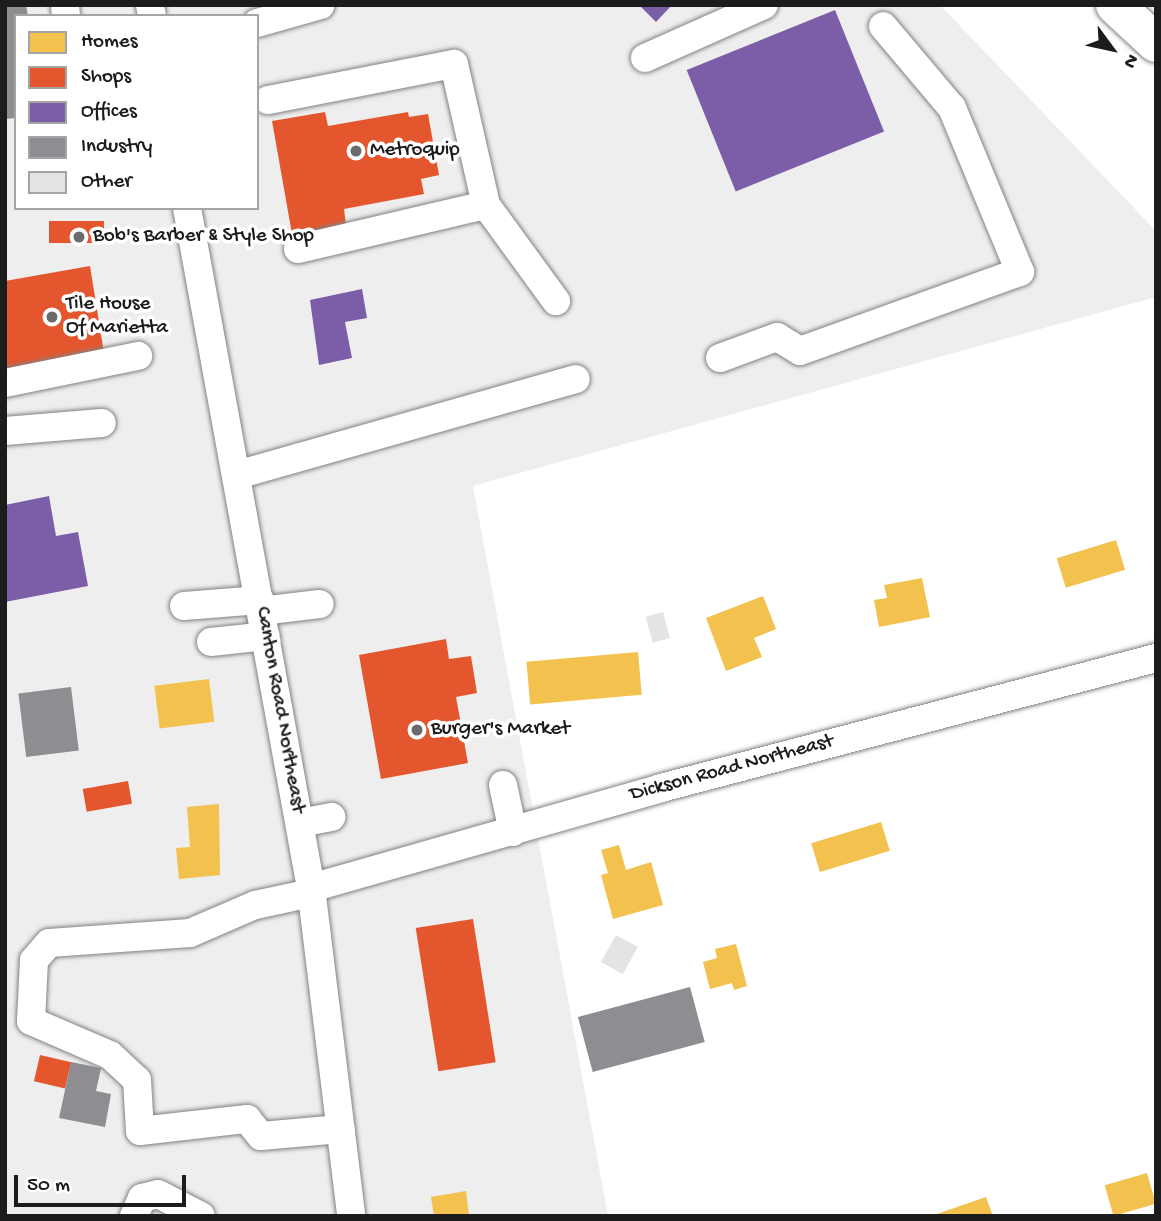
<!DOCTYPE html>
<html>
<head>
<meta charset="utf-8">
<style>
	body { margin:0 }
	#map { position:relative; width:1161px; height:1221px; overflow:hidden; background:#fff; font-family:"Gochi Hand",sans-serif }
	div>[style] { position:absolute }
	.built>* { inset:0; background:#eee }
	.homes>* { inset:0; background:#f2c14e; transform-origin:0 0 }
	.shops>* { inset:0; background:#e4572e; transform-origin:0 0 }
	.offices>* { inset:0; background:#7b5ea7; transform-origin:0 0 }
	.industry>* { inset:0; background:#8d8d92; transform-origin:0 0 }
	.building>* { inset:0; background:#e4e4e4; transform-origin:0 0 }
	.roads { filter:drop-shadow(0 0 2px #828282) drop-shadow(0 0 2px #828282) }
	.minor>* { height:28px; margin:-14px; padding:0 14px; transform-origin:14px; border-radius:14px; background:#fff }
	.highway>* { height:38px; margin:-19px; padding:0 19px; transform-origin:19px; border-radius:19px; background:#fff }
	.dots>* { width:19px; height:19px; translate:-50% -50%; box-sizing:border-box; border:4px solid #fff; border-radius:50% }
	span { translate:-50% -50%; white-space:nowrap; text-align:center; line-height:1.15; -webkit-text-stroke:7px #fff; paint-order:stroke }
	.poi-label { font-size:21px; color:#1c1c1c }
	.left { translate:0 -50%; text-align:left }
	.street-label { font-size:21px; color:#1c1c1c }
	.frame { position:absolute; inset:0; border:7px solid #1c1c1c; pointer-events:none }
	.legend { position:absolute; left:14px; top:14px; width:245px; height:196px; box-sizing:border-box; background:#fff; border:2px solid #a4a4a4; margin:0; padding:9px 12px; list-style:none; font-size:21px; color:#1c1c1c }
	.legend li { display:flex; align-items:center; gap:14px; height:35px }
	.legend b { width:35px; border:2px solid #a4a4a4 }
	.north { position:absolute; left:1077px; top:14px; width:70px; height:70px; -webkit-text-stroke:5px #fff; paint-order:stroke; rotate:123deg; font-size:19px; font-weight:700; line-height:28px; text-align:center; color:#1c1c1c }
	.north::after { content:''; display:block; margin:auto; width:24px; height:32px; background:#1c1c1c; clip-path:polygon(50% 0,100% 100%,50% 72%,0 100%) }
	.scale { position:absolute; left:14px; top:1175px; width:172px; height:32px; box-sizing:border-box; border:4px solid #1c1c1c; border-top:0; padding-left:9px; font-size:21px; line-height:24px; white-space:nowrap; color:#1c1c1c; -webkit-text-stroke:5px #fff; paint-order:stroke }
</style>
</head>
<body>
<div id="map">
	<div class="built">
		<div style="clip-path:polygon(evenodd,5px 5px,940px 5px,1156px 231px,1156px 297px,473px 486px,608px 1216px,5px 1216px,5px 5px,16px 16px,257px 16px,257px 208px,16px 208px,16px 16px)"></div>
	</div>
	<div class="homes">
		<div style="left:1116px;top:540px;width:31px;height:62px;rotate:73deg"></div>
		<div style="clip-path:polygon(922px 578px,930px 617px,879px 627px,874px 600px,887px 598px,884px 585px)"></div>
		<div style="clip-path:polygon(763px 596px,776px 629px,754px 638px,762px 657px,726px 671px,706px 618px)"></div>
		<div style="left:638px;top:652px;width:43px;height:112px;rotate:85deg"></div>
		<div style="left:209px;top:679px;width:43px;height:55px;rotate:83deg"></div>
		<div style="clip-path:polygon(219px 804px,220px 875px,179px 879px,176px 848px,190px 847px,187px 807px)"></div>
		<div style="left:881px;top:822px;width:30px;height:73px;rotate:73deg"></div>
		<div style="clip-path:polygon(619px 845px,626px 870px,651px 862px,663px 905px,613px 919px,601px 875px,608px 873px,601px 850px)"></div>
		<div style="clip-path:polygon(736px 944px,747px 986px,734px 990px,732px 983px,710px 989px,703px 962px,717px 958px,715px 949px)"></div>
		<div style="left:1147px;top:1173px;width:32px;height:44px;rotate:74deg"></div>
		<div style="clip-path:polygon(466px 1191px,469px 1216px,434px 1216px,431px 1197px)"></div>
		<div style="clip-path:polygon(986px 1197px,993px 1216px,934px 1216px,934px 1215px)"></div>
	</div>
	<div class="shops">
		<div style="clip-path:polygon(325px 112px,328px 126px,408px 112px,409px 117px,428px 114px,439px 175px,421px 179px,424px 194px,344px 209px,346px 225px,292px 234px,272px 121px)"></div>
		<div style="left:49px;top:221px;width:55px;height:22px"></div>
		<div style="clip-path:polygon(90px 266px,104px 353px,5px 369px,5px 281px)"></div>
		<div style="clip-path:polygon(446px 639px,449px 659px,471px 656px,477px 693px,456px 697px,468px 763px,381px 779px,359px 655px)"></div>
		<div style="left:128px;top:781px;width:23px;height:46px;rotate:80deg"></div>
		<div style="left:473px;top:919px;width:145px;height:58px;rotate:81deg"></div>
		<div style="left:40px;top:1055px;width:32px;height:27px;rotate:13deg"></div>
	</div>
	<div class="offices">
		<div style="clip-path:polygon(639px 5px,672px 5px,656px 22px)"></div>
		<div style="left:835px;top:10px;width:131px;height:160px;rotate:68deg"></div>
		<div style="clip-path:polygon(362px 289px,367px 318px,345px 322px,352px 358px,319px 365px,310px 300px)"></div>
		<div style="clip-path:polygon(49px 496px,56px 536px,78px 532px,88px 586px,5px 602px,5px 505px)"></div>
	</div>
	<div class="industry">
		<div style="clip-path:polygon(5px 5px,26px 5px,28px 16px,16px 16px,16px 118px,5px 119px)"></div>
		<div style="left:71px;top:687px;width:64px;height:53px;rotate:83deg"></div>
		<div style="left:690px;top:987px;width:57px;height:116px;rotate:75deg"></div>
		<div style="clip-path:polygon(71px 1062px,101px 1068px,96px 1091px,111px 1094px,105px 1127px,59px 1118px)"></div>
	</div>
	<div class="building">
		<div style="left:663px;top:612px;width:27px;height:18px;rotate:75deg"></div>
		<div style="left:616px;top:935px;width:25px;height:31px;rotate:29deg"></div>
	</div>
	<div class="roads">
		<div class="minor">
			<div style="left:65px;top:5px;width:11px;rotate:85deg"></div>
			<div style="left:150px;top:5px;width:11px;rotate:80deg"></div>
			<div style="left:257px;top:23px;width:66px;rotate:-15.7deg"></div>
			<div style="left:645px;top:58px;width:130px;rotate:-24deg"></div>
			<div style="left:268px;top:100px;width:189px;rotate:-11deg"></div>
			<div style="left:454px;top:64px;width:145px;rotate:77.2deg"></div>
			<div style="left:187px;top:208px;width:691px;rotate:79.67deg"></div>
			<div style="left:311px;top:888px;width:330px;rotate:83deg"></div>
			<div style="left:298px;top:249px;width:193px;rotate:-13.2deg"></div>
			<div style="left:486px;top:205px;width:119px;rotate:53.9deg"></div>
			<div style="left:720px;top:358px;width:61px;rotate:-20.2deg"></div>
			<div style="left:777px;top:337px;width:27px;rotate:31deg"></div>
			<div style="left:800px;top:351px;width:234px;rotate:-19.8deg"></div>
			<div style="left:1020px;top:272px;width:178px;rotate:-112.5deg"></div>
			<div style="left:952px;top:108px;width:107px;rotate:-130.1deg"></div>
			<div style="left:5px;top:383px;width:136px;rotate:-11.5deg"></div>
			<div style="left:5px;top:431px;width:97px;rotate:-4.7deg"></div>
			<div style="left:237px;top:475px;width:352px;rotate:-15.8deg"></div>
			<div style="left:184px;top:606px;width:76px;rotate:-4.5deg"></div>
			<div style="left:261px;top:611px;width:59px;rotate:-6.8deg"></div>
			<div style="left:211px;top:642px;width:55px;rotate:-6.2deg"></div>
			<div style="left:503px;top:785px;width:48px;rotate:78deg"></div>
			<div style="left:300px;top:823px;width:32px;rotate:-11deg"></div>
			<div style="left:311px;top:888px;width:364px;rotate:-15.9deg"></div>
			<div style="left:661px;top:788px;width:512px;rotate:-14.72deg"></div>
			<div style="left:311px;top:893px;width:57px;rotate:167.9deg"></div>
			<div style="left:255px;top:905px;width:71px;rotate:156.7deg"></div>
			<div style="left:190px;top:933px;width:141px;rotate:175.9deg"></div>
			<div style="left:49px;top:943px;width:23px;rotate:131deg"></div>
			<div style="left:34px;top:960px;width:61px;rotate:92.8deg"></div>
			<div style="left:31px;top:1021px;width:86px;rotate:23.3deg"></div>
			<div style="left:110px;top:1055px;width:37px;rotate:43deg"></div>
			<div style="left:137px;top:1080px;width:51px;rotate:86.6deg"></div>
			<div style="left:140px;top:1131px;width:108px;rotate:-6.4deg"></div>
			<div style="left:247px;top:1119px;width:22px;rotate:51deg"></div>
			<div style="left:261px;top:1136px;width:80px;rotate:-5deg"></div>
			<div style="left:134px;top:1216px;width:20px;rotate:-66deg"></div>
			<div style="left:142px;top:1198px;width:16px;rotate:-14deg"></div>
			<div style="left:158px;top:1194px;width:48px;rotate:27.1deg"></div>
		</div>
		<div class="highway">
			<div style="left:1115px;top:5px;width:56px;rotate:42.8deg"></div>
		</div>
	</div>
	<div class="dots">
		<div style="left:356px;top:151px;background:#6b6b6b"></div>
		<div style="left:79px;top:237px;background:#6b6b6b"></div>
		<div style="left:52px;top:317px;background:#6b6b6b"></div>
		<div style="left:417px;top:730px;background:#6b6b6b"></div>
	</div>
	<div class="poi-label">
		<span class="left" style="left:370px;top:151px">Metroquip</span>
		<span class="left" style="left:93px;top:237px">Bob's Barber &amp; Style Shop</span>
		<span class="left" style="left:66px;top:317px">Tile House<br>Of Marietta</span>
		<span class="left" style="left:431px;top:730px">Burger's Market</span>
	</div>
	<div class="street-label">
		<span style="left:279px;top:710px;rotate:80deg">Canton Road Northeast</span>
		<span style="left:732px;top:769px;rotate:-15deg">Dickson Road Northeast</span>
	</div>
	<div class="frame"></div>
	<ul class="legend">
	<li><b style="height:19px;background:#f2c14e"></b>Homes</li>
	<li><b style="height:19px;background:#e4572e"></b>Shops</li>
	<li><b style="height:19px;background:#7b5ea7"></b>Offices</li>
	<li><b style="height:19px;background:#8d8d92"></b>Industry</li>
	<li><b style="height:19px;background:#e4e4e4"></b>Other</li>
	</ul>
	<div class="north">N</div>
	<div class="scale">50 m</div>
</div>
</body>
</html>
